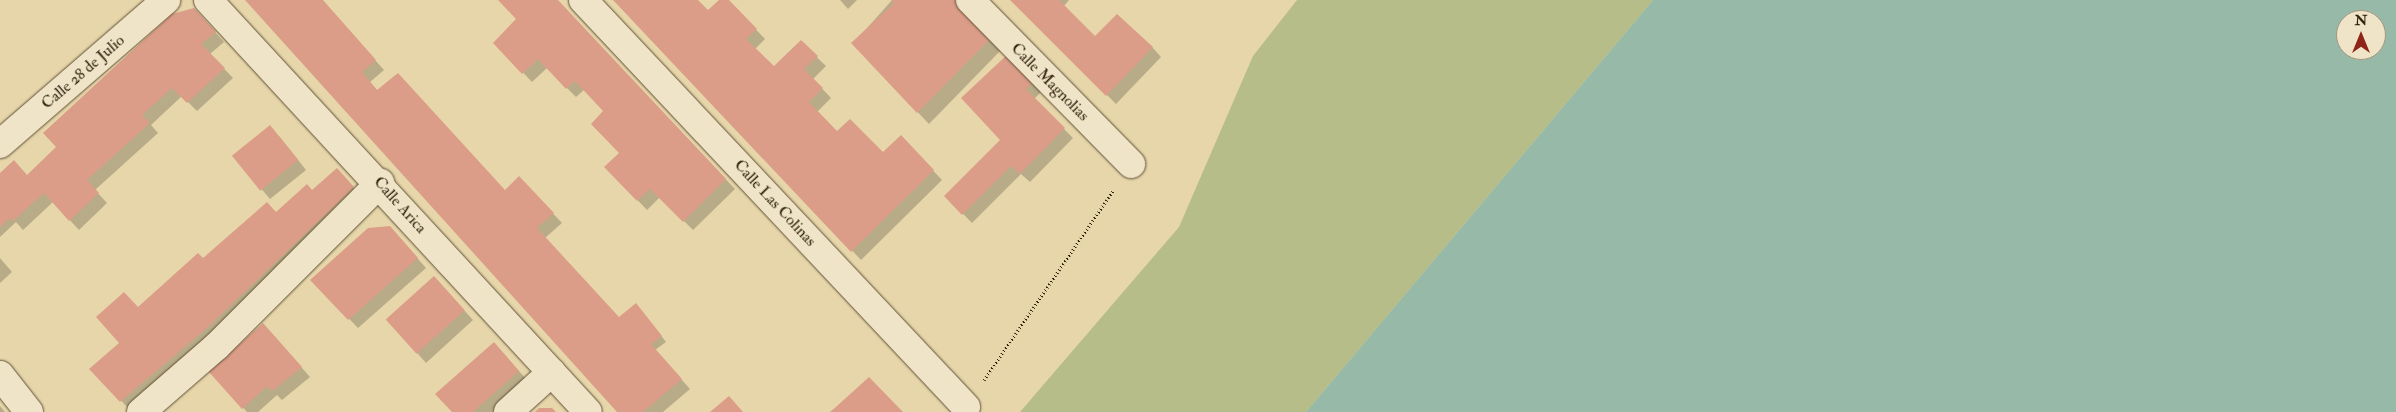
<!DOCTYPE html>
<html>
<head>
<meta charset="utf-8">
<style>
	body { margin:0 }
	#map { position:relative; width:2396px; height:412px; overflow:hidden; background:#e7d6aa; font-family:"IM FELL Double Pica",serif }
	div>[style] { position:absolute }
	.green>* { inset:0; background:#b6bd88 }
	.water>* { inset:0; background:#97b9a8 }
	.shadow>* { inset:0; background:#0003 }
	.building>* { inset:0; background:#db9d88; transform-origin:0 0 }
	.path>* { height:3px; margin-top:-1.5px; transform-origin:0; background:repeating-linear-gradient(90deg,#32230e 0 1px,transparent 0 3.5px) }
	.roads { filter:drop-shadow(0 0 1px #5f5035) drop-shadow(0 0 1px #5f5035) }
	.street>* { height:28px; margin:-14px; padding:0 14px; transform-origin:14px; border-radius:14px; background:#efe4c8 }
	.secondary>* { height:28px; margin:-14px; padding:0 14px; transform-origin:14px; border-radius:14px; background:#efe4c8 }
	span { translate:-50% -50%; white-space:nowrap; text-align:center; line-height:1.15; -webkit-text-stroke:4px #efe4c8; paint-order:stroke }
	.street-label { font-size:16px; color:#32230e }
	.north { position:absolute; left:2336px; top:10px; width:50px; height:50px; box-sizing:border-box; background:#efe4c8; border:1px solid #a3977e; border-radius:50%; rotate:0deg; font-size:14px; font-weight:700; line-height:20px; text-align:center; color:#32230e }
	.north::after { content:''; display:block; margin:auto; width:18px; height:22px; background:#8f2418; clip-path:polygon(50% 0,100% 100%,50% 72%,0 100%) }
</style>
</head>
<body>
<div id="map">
	<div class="green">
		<div style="clip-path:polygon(1297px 0,1653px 0,1306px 412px,1020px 412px,1179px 227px,1253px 56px)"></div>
	</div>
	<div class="water">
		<div style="clip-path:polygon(evenodd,1653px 0,2396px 0,2396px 412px,1306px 412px,1653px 0,2346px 20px,2376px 20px,2376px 50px,2346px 50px,2346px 20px)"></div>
	</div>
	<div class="shadow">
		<div style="clip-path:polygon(246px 0,321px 0,384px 70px,370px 82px,378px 91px,505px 191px,528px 187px,562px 223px,545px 238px,619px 319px,641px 310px,666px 342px,655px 350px,690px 389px,663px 412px,619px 412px)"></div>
		<div style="clip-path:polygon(499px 0,557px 0,735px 189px,693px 230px,660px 197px,647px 210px,606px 167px,620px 153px,605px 112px,585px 89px,576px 97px,547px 68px,532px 82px,495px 43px,518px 19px)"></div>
		<div style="clip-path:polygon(615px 0,696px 0,708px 12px,721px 0,728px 0,765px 39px,755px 49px,774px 68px,801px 42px,826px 66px,813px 79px,831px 98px,817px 112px,837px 133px,883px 153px,910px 146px,942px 180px,861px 260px)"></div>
		<div style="clip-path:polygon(840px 0,857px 0,848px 9px)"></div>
		<div style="clip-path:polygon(892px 0,954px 0,1002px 49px,929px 124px,853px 44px)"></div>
		<div style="clip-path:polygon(1012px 0,1069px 0,1064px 6px,1095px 37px,1152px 47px,1161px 57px,1116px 104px)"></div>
		<div style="clip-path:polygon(203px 19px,224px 42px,210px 54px,233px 78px,197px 111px,182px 96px,151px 125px,158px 133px,95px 190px,107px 203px,79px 230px,53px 202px,23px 230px,16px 222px,0 237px,0 174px,27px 176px)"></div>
		<div style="clip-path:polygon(1009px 55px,1043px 90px,1034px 99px,1073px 138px,1030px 182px,1021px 174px,972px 223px,946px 196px,1002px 140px)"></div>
		<div style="clip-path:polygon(279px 136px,306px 170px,270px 199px,234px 157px)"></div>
		<div style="clip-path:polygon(342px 175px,358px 193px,130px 410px,91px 369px,121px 343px,138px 308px,204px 260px)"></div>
		<div style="clip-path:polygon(399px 237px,426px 268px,358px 328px,312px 280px)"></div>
		<div style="clip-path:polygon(0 258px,12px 272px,0 283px)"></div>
		<div style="clip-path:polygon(443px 287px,473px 320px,426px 363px,387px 319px)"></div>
		<div style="clip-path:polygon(272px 334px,310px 377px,282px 400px,277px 395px,258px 412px,247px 412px,211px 372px)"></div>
		<div style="clip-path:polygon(503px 353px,527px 380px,492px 412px,454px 412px)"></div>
		<div style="clip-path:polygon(0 406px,5px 412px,0 412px)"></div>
	</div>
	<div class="building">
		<div style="clip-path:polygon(245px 0,323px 0,376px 60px,362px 72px,377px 90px,398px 73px,505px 190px,519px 176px,554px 213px,537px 228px,619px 317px,636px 303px,662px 336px,651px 344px,682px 379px,643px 412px,617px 412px)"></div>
		<div style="clip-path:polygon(498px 0,558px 0,726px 179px,683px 222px,650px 189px,637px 201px,604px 167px,619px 153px,591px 124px,603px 111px,575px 81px,566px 89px,538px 59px,522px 74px,493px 43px,516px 19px)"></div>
		<div style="clip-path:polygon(613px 0,698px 0,708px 10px,719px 0,729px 0,757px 29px,746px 39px,774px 66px,801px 40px,818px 56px,804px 69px,823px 88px,809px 102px,837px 131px,850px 119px,883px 152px,901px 135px,934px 170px,851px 252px)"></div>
		<div style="clip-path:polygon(891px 0,955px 0,992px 37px,917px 113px,851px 43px,894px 3px)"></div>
		<div style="clip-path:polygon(1010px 0,1059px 0,1095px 36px,1117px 14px,1153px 47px,1106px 96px)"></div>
		<div style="clip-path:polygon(194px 8px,216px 32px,201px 44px,225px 68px,187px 103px,172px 88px,142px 115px,150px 123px,87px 180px,99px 193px,69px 221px,44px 193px,13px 221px,10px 218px,0 227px,0 173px,14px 160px,27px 175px,56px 147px,43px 133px,172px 14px)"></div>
		<div style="clip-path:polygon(1009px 53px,1035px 80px,1026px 89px,1065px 128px,1020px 174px,1011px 166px,962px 215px,944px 196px,1000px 140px,961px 98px)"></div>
		<div style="left:270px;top:125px;width:45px;height:49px;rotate:51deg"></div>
		<div style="clip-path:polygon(337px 168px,354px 187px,208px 327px,120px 402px,89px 369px,119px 343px,96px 317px,124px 292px,138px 307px,198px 253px,203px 258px,267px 202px,276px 212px,307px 184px,312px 190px)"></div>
		<div style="clip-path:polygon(390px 226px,418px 258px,348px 320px,310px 280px,368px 228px)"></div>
		<div style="left:434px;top:276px;width:46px;height:65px;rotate:48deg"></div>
		<div style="clip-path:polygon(263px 323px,302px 367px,272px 391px,267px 386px,242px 409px,209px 372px)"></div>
		<div style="clip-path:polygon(494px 342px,519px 371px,473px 412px,452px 412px,435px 394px)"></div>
		<div style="clip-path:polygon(869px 377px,903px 412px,830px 412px,837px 406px)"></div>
		<div style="clip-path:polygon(729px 396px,743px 412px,710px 412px)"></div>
		<div style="clip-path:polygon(539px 408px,552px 408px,556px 412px,535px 412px)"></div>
	</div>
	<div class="path">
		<div style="left:984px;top:380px;width:229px;rotate:-55.7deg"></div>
	</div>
	<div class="roads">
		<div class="street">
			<div style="left:208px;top:0;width:560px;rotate:47.31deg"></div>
			<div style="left:583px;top:0;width:559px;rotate:46.74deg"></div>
			<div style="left:970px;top:0;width:230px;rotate:45.5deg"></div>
			<div style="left:0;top:375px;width:47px;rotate:51.9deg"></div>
			<div style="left:141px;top:412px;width:101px;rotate:-41deg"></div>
			<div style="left:217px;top:346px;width:231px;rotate:-45deg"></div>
			<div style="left:508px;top:412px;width:59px;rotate:-42.3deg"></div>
		</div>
		<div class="secondary">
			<div style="left:0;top:144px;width:220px;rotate:-40.9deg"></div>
		</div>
	</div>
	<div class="street-label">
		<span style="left:83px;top:72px;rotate:-41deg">Calle 28 de Julio</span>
		<span style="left:1050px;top:82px;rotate:45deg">Calle Magnolias</span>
		<span style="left:775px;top:203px;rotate:47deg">Calle Las Colinas</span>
		<span style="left:400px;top:205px;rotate:48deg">Calle Arica</span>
	</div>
	<div class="north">N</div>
</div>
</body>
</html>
